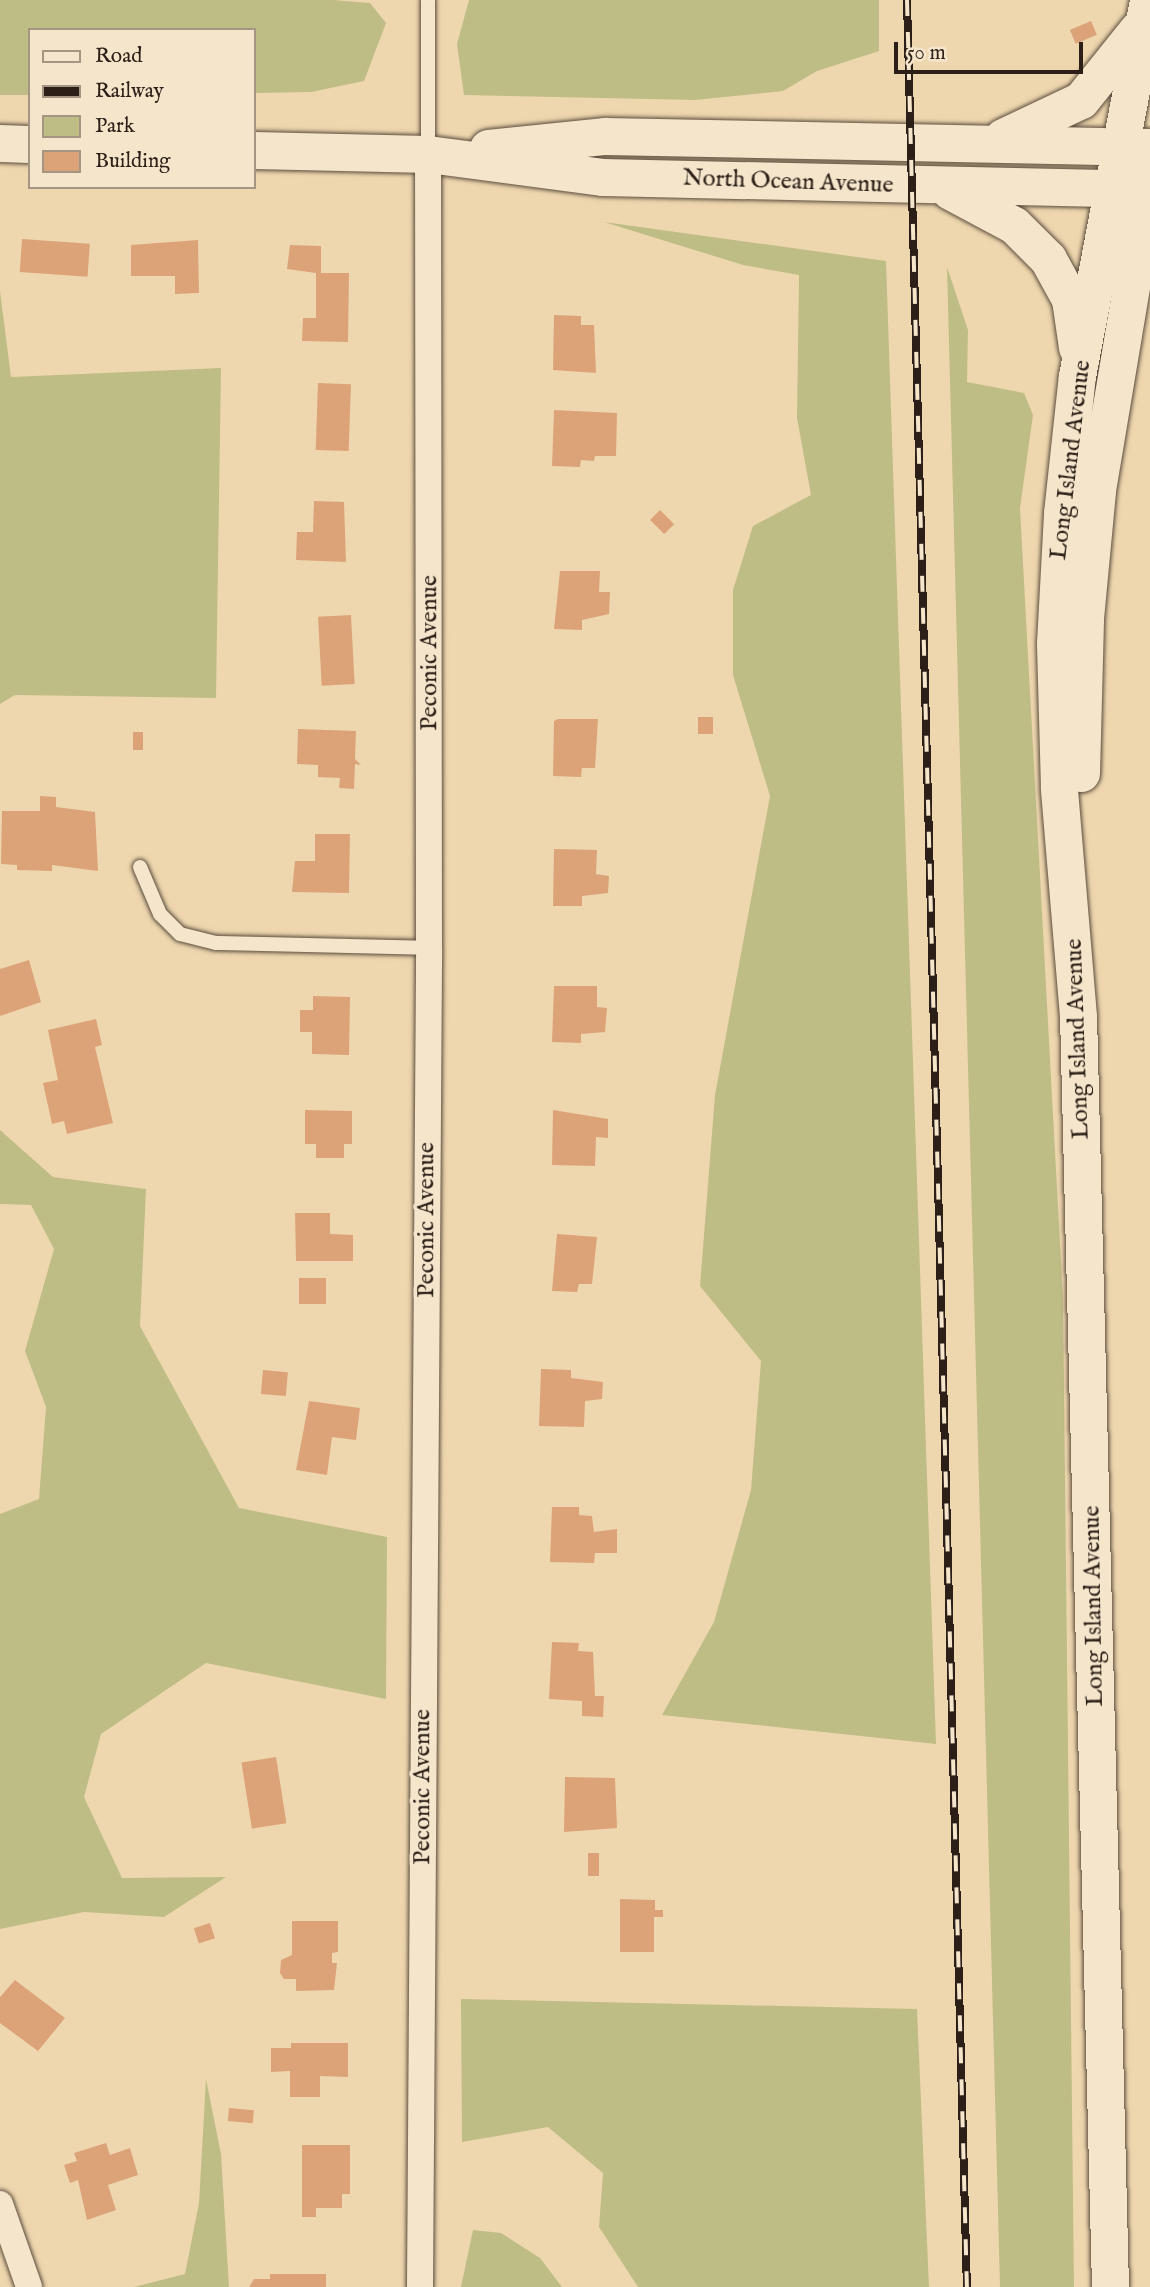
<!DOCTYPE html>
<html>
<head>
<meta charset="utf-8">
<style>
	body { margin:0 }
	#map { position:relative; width:1150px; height:2287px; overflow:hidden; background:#eed7af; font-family:"IM FELL English",serif }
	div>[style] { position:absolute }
	.green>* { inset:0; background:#bfbd86 }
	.building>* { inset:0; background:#dda378; transform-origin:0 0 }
	.roads { filter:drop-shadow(0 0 2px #5c4d3d) drop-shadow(0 0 2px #5c4d3d) }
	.lane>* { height:14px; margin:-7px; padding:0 7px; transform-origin:7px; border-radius:7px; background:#f4e5cb }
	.street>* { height:26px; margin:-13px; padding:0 13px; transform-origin:13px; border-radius:13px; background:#f4e5cb }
	.secondary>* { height:37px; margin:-18.5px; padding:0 18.5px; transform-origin:18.5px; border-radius:18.5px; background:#f4e5cb }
	.rail>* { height:8px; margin-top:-4px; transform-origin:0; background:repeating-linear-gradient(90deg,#f4e5cb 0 16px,#2c1f17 0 32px); box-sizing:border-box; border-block:2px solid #2c1f17 }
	span { translate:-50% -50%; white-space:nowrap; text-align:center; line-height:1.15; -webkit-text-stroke:7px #f4e5cb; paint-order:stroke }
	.street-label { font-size:24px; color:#2c1f17 }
	.legend { position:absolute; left:28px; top:28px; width:228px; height:161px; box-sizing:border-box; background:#f4e5cb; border:2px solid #a49683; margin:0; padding:9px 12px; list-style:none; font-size:21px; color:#2c1f17 }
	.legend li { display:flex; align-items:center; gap:14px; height:35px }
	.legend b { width:35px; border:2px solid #a49683 }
	.scale { position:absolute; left:894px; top:42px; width:189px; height:32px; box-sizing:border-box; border:4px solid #2c1f17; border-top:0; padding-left:9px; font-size:21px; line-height:24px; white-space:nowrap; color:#2c1f17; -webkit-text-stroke:5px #f4e5cb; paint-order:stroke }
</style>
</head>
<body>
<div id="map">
	<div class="green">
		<div style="clip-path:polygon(0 0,333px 0,370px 3px,386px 23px,364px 81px,311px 92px,254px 93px,254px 30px,30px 30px,30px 95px,0 95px)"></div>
		<div style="clip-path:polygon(469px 0,879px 0,879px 51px,817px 71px,783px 91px,695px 100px,464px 95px,457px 44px)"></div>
		<div style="clip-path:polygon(604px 222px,886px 261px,936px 1744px,662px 1715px,714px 1622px,751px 1490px,761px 1361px,700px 1286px,715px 1095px,770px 796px,733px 675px,733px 590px,753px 526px,811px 495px,797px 418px,799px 275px,743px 265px)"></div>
		<div style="clip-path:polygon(947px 267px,968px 330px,967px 382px,1024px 393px,1033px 415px,1020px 508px,1063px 1298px,1074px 2287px,1000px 2287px)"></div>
		<div style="clip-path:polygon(0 291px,11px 377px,221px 368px,216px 698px,15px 695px,0 704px)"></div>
		<div style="clip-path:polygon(0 1130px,53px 1177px,146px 1189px,140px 1326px,239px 1508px,387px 1537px,386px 1699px,206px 1663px,101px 1734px,84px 1797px,122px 1878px,226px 1877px,164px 1917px,84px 1912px,0 1929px,0 1514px,39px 1499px,46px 1407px,25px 1351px,54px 1249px,31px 1205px,0 1204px)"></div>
		<div style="clip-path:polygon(461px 1999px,917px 2009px,929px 2287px,638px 2287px,599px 2227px,603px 2173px,548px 2127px,462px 2142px)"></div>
		<div style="clip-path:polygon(206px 2079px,221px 2154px,229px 2287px,134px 2287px,185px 2274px,199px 2203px)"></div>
		<div style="clip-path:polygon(473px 2230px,501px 2233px,540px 2258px,562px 2287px,461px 2287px)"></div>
	</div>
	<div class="building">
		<div style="left:1091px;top:21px;width:15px;height:23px;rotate:67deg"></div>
		<div style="left:22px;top:239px;width:68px;height:33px;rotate:4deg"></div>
		<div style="clip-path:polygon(198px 240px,199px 293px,175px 294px,175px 276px,131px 276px,131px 245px)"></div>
		<div style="clip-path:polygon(290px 245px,321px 246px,321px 273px,349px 273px,348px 342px,302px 341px,303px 318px,316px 318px,316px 273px,287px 269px)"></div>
		<div style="clip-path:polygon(554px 315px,581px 316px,581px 325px,594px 325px,596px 373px,553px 370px)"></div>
		<div style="left:318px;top:383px;width:33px;height:67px;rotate:2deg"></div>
		<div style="clip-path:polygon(554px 410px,617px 413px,616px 456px,595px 456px,594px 461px,581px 460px,580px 467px,552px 466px)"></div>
		<div style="clip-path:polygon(314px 501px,344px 502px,346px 562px,296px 560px,297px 532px,313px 532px)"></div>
		<div style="left:660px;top:510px;width:20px;height:14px;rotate:45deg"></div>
		<div style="clip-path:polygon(560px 571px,600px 571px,599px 592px,610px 592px,609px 614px,582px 620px,582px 630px,554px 629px)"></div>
		<div style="left:351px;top:615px;width:69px;height:33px;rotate:87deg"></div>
		<div style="left:698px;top:717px;width:15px;height:17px"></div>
		<div style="clip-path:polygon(558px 719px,598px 719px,595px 768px,582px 768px,581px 777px,553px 776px,554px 721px)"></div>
		<div style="clip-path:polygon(298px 729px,356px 731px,355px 759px,361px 765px,355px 764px,354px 789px,339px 788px,340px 778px,318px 777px,318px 765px,297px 764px)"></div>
		<div style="left:133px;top:732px;width:10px;height:18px"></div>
		<div style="clip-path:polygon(40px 796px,56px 797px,56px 807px,95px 812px,98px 871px,52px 865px,52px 871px,17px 870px,17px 865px,1px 864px,2px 811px,40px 811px)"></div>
		<div style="clip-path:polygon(315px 834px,350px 834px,349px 893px,292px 892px,295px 861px,315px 861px)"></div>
		<div style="clip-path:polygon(554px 849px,597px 850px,596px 874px,609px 876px,608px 893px,582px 896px,582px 906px,553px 906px)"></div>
		<div style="clip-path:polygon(29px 960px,41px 1002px,0 1016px,0 969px)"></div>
		<div style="clip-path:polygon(554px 986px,597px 986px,597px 1007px,607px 1008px,605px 1032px,581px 1034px,581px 1043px,552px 1042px)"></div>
		<div style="clip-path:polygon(313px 996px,350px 997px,349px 1055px,312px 1054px,312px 1032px,300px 1032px,300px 1010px,313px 1010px)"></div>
		<div style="clip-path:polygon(96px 1019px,102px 1045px,95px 1047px,113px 1123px,67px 1134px,64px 1121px,52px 1124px,43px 1083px,58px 1080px,48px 1030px)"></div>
		<div style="clip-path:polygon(305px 1110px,352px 1111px,352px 1144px,344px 1144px,344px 1158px,316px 1158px,316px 1144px,305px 1144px)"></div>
		<div style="clip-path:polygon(553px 1110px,608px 1119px,608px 1138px,596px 1137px,595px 1166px,552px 1165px)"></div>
		<div style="clip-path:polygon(295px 1213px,330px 1213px,330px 1234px,353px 1235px,353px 1261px,296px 1261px)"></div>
		<div style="clip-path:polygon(557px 1234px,597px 1237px,592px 1284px,579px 1284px,577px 1292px,552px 1291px)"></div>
		<div style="left:299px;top:1278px;width:27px;height:26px"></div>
		<div style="clip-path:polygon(541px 1369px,571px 1370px,571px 1378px,603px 1382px,602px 1399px,585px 1401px,584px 1427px,539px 1426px)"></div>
		<div style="left:263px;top:1370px;width:25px;height:24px;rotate:5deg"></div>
		<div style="clip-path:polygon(309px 1401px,360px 1408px,356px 1440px,332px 1437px,327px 1475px,296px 1470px)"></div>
		<div style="clip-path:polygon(552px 1507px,579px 1507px,579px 1515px,592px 1516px,594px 1532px,617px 1529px,617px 1553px,595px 1553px,594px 1563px,550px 1562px)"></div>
		<div style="clip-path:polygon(552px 1642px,579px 1643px,578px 1651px,593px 1652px,595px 1696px,604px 1696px,603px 1717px,582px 1716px,582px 1701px,549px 1699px)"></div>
		<div style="left:276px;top:1757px;width:67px;height:35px;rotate:81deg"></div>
		<div style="clip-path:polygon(565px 1777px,615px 1778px,617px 1828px,564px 1832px)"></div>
		<div style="left:588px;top:1853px;width:11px;height:23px"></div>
		<div style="clip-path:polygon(620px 1899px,655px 1900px,655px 1910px,663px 1910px,663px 1917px,654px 1917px,654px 1952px,620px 1952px)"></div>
		<div style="clip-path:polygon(292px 1921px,338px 1921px,338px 1952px,332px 1953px,332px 1963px,337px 1963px,334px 1990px,296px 1991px,296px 1979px,284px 1979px,280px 1973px,281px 1960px,292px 1955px)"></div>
		<div style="left:210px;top:1923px;width:16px;height:17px;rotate:72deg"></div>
		<div style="clip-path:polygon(15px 1980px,65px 2018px,38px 2051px,0 2023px,0 1997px)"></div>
		<div style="clip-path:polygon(291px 2043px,348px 2043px,348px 2077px,320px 2076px,320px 2097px,290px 2097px,290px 2071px,271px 2072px,271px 2048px,291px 2048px)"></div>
		<div style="left:229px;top:2108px;width:25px;height:13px;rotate:5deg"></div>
		<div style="clip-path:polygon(106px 2143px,110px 2155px,130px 2148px,138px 2175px,108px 2185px,116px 2210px,87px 2220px,78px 2180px,70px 2183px,64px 2165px,77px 2161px,74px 2153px)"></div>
		<div style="clip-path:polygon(302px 2145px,350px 2145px,350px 2194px,342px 2194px,342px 2208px,316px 2208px,316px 2217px,302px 2217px)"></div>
		<div style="clip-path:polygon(270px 2274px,326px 2274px,326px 2287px,249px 2287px,254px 2279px,270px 2279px)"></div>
	</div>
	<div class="roads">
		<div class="lane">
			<div style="left:428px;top:0;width:153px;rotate:90deg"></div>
			<div style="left:140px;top:867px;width:51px;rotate:66.9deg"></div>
			<div style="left:160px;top:914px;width:28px;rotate:45deg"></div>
			<div style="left:180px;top:934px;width:37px;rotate:14deg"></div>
			<div style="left:216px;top:943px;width:213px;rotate:1.3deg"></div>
		</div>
		<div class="street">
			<div style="left:0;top:2204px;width:88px;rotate:70.7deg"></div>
			<div style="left:420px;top:2287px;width:1339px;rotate:-89.61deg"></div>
			<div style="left:429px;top:948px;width:794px;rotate:-90.07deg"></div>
		</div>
		<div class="secondary">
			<div style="left:1003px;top:137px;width:86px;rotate:-25.4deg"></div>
			<div style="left:1081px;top:100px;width:90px;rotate:-51.3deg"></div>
			<div style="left:0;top:143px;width:30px;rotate:2deg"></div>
			<div style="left:488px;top:148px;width:118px;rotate:-5.9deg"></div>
			<div style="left:605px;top:136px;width:545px;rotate:1.16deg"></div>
			<div style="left:254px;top:150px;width:174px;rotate:1.3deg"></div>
			<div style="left:428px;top:154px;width:177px;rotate:7.5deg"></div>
			<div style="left:603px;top:177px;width:547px;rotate:1.26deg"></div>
			<div style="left:950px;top:191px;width:72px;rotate:28deg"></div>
			<div style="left:1014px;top:225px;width:48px;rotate:45deg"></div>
			<div style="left:1048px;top:259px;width:46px;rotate:61.2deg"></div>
			<div style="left:1070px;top:299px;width:49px;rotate:81.7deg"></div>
			<div style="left:1081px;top:773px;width:155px;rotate:-88.5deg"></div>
			<div style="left:1085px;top:618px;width:129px;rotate:-84.6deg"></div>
			<div style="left:1097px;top:490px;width:321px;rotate:-80.5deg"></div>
			<div style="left:1110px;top:2287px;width:1271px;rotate:-91.44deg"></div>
			<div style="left:1078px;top:1016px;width:229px;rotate:-94.8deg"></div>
			<div style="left:1059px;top:788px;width:145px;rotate:-91.6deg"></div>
			<div style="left:1055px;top:643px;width:130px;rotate:-86.9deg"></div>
			<div style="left:1062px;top:513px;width:138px;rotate:-83.8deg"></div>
			<div style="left:1077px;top:376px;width:383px;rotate:-79.3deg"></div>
		</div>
	</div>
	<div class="rail">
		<div style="left:907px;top:0;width:2288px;rotate:88.5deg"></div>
	</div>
	<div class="street-label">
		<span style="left:788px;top:182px;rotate:2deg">North Ocean Avenue</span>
		<span style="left:1071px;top:460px;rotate:-83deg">Long Island Avenue</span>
		<span style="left:430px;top:653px;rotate:-90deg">Peconic Avenue</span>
		<span style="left:1078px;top:1039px;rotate:-92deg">Long Island Avenue</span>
		<span style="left:427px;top:1220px;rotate:-90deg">Peconic Avenue</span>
		<span style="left:1094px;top:1606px;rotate:-91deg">Long Island Avenue</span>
		<span style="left:423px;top:1787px;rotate:-90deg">Peconic Avenue</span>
	</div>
	<ul class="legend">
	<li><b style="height:9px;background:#f4e5cb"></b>Road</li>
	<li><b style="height:9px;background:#2c1f17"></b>Railway</li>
	<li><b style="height:19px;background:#bfbd86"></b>Park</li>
	<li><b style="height:19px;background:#dda378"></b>Building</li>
	</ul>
	<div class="scale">50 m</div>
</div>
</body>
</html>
